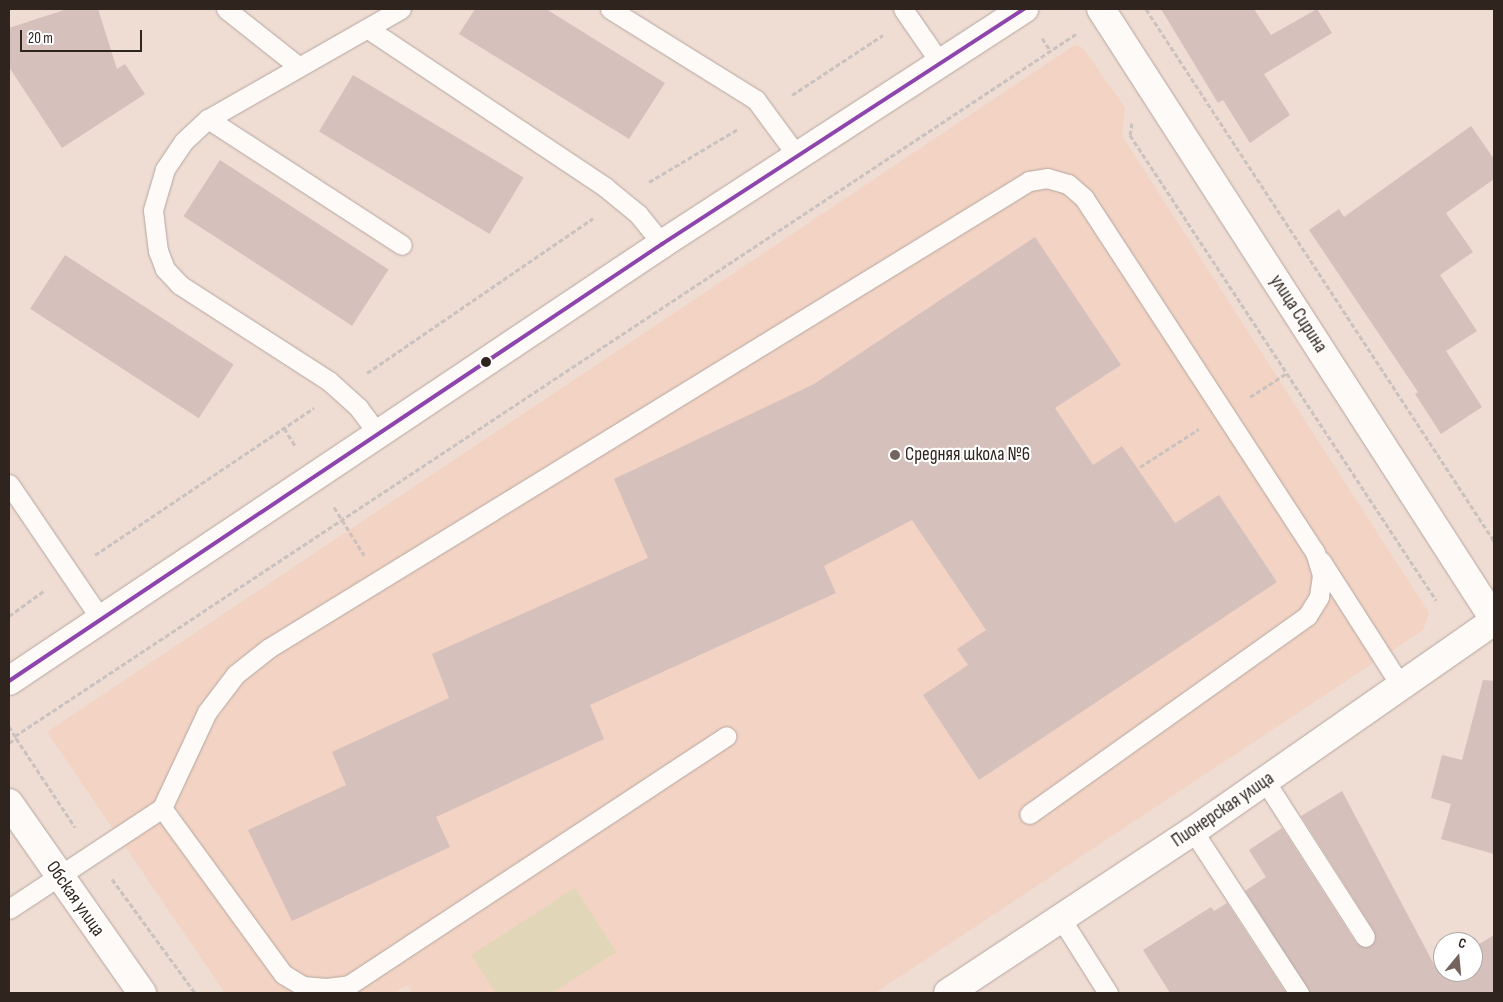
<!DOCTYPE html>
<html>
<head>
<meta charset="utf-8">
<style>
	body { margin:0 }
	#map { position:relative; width:1503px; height:1002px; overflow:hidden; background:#efdcd3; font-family:"Sofia Sans Condensed",sans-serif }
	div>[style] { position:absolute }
	.built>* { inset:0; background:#f2d3c4 }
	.green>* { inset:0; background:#e1d6b8 }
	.building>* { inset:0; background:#d5c0bc; transform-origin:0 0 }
	.path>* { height:3px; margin-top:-1.5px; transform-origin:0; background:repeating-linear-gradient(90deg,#c9c2bf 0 5px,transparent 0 7.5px) }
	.roads { filter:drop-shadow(0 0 1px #b5a69f) drop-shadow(0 0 1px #b5a69f) }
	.lane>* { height:19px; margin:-9.5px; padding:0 9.5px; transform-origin:9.5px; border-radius:9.5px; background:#fdfaf8 }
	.street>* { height:28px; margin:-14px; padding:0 14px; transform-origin:14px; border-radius:14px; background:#fdfaf8 }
	.secondary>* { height:28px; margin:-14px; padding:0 14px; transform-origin:14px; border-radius:14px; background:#fdfaf8 }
	.bus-1>* { height:4px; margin:-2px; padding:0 2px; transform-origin:2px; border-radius:2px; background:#8e44ad }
	.dots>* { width:14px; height:14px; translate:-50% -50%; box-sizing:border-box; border:2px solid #fff; border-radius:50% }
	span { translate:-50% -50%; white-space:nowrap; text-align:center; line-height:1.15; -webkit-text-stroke:4.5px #fff; paint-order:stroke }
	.street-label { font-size:19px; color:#30241e }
	.poi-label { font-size:19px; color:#30241e }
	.left { translate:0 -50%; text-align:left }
	.frame { position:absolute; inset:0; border:10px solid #30241e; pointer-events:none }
	.north { position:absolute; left:1433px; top:932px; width:50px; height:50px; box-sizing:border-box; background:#fff; border:1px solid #aca7a5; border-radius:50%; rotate:17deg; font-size:14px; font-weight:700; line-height:20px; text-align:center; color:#30241e }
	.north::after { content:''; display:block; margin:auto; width:18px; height:22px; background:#73645d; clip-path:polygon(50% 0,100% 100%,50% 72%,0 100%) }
	.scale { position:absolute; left:20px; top:30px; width:122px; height:22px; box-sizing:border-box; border:2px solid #30241e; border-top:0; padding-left:6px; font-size:15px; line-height:18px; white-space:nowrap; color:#30241e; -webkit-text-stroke:4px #fff; paint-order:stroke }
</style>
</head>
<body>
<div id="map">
	<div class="built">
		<div style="clip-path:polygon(1075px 45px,1083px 48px,1125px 108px,1122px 136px,1429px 613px,1423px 630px,875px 993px,412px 993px,407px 985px,394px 993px,225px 993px,47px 732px)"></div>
	</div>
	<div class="green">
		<div style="clip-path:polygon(575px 888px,616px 952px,552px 993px,496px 993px,471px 955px)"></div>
	</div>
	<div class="building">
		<div style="clip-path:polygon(67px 9px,98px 9px,117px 69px,125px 64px,145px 94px,62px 148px,9px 67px,9px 28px)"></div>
		<div style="clip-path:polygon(475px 9px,546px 9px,665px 83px,629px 139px,459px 34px)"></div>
		<div style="clip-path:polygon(1161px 9px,1254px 9px,1271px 35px,1317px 9px,1332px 33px,1264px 74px,1290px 115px,1250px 143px,1223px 100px,1218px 103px)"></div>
		<div style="left:353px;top:75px;width:199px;height:66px;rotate:31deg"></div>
		<div style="clip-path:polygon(1471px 126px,1494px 159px,1494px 179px,1446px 213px,1473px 252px,1440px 275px,1477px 331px,1446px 351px,1482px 407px,1441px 434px,1415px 394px,1418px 392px,1309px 230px,1339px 209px,1344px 217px)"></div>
		<div style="left:220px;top:160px;width:201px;height:67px;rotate:33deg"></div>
		<div style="clip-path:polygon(1035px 237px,1121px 365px,1055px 408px,1093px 465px,1122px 446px,1175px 523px,1219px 495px,1277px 582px,979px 780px,923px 695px,968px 665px,957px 649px,986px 630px,912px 520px,824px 566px,836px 593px,590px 705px,604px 739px,436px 817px,450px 847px,292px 921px,248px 830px,346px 785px,332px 752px,449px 698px,432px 654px,648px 558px,614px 479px,814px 384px)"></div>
		<div style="left:65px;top:255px;width:201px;height:64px;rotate:33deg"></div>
		<div style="clip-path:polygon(1483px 680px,1494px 681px,1494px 854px,1441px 839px,1451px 804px,1431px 798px,1442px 755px,1462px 760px)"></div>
		<div style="clip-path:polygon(1342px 791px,1437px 970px,1443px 966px,1443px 972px,1473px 972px,1473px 948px,1494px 935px,1494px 993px,1310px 993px,1245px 891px,1266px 877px,1249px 850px,1282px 828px,1356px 943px,1371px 946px,1374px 931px,1301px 816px)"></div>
		<div style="clip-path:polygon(1227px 903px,1286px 993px,1170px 993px,1143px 950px,1211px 907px,1214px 911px)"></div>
	</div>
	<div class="path">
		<div style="left:1146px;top:9px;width:636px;rotate:56.81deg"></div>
		<div style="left:1042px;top:38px;width:14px;rotate:56deg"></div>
		<div style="left:792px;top:95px;width:109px;rotate:-33.4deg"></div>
		<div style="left:1132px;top:123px;width:12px;rotate:99deg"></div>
		<div style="left:1130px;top:135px;width:557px;rotate:56.65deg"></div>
		<div style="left:649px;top:182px;width:104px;rotate:-30.8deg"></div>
		<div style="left:367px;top:373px;width:274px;rotate:-34.4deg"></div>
		<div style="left:1250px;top:397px;width:44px;rotate:-33deg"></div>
		<div style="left:284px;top:428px;width:22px;rotate:58deg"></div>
		<div style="left:1140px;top:467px;width:70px;rotate:-32.8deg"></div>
		<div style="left:334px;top:507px;width:57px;rotate:58deg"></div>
		<div style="left:95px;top:555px;width:264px;rotate:-33.9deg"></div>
		<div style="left:9px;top:616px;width:44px;rotate:-35.8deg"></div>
		<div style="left:9px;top:726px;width:12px;rotate:59deg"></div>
		<div style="left:15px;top:736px;width:1272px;rotate:-33.49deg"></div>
		<div style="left:16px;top:738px;width:107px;rotate:56.5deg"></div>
		<div style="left:9px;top:743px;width:9px;rotate:-36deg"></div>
		<div style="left:112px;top:879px;width:141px;rotate:53.9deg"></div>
	</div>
	<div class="roads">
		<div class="lane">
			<div style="left:226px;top:9px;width:92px;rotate:38.4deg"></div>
			<div style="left:610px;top:9px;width:172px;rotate:31.9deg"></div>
			<div style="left:756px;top:100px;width:71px;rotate:53.6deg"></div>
			<div style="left:903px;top:9px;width:67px;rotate:55.4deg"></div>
			<div style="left:370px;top:30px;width:283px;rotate:33.7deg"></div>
			<div style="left:605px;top:187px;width:43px;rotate:39.3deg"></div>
			<div style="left:638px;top:214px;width:38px;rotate:51deg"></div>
			<div style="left:208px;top:119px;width:231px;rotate:33deg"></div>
			<div style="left:379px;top:435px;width:34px;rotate:-127deg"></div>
			<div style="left:359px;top:408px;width:40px;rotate:-138deg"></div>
			<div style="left:329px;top:381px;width:177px;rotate:-147.2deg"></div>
			<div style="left:180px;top:285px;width:22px;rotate:-133deg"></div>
			<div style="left:165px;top:269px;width:19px;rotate:-111deg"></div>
			<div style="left:158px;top:251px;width:41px;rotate:-97deg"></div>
			<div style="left:153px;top:210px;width:43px;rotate:-73.7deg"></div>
			<div style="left:165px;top:169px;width:32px;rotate:-56deg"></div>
			<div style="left:183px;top:142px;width:34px;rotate:-43deg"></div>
			<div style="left:208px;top:119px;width:222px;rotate:-29.7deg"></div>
			<div style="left:9px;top:484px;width:166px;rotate:55.8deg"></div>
			<div style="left:1321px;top:561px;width:148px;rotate:57.4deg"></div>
			<div style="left:1265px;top:781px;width:185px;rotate:57.3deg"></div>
			<div style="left:162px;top:808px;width:205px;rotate:53.9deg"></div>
			<div style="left:283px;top:974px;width:23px;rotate:31deg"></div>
			<div style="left:303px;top:986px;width:23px;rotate:5deg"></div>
			<div style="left:326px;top:988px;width:23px;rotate:-7deg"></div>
			<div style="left:349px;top:985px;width:452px;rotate:-33.4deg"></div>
			<div style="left:1193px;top:831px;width:194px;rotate:56.8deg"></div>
			<div style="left:9px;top:909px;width:183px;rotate:-33.4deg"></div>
			<div style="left:162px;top:808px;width:106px;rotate:-64.9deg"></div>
			<div style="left:207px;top:712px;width:48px;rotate:-52.7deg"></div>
			<div style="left:236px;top:674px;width:42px;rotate:-38.2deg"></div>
			<div style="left:269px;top:648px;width:892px;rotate:-31.57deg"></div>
			<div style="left:1029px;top:181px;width:18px;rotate:-9deg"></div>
			<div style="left:1047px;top:178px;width:22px;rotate:16deg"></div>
			<div style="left:1068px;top:184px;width:21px;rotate:41deg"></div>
			<div style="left:1084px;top:198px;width:423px;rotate:56.9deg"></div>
			<div style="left:1315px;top:552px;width:24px;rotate:73deg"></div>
			<div style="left:1322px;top:575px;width:22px;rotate:98deg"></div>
			<div style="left:1319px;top:597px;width:22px;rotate:122deg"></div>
			<div style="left:1307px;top:616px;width:341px;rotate:144.5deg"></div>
			<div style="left:1060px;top:917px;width:90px;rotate:57.7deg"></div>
		</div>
		<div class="street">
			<div style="left:1101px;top:9px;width:726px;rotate:57.21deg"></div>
			<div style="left:9px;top:803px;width:232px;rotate:55deg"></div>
			<div style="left:948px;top:993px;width:294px;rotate:-33.5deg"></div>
			<div style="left:1193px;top:831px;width:367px;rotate:-34.9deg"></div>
		</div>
		<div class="secondary">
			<div style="left:9px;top:681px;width:786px;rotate:-33.79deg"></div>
			<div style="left:662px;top:244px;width:432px;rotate:-33deg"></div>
		</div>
	</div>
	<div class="bus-1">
		<div style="left:9px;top:681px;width:786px;rotate:-33.79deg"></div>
		<div style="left:662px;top:244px;width:432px;rotate:-33deg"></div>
	</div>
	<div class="dots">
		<div style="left:486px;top:362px;background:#30241e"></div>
		<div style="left:895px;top:455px;background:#73645d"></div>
	</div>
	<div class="street-label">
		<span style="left:1298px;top:314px;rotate:57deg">улица Сирина</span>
		<span style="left:1223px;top:810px;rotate:-34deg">Пионерская улица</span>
		<span style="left:75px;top:899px;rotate:55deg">Обская улица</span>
	</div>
	<div class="poi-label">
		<span class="left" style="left:905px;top:455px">Средняя школа №6</span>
	</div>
	<div class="frame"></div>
	<div class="north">С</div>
	<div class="scale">20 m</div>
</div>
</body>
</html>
